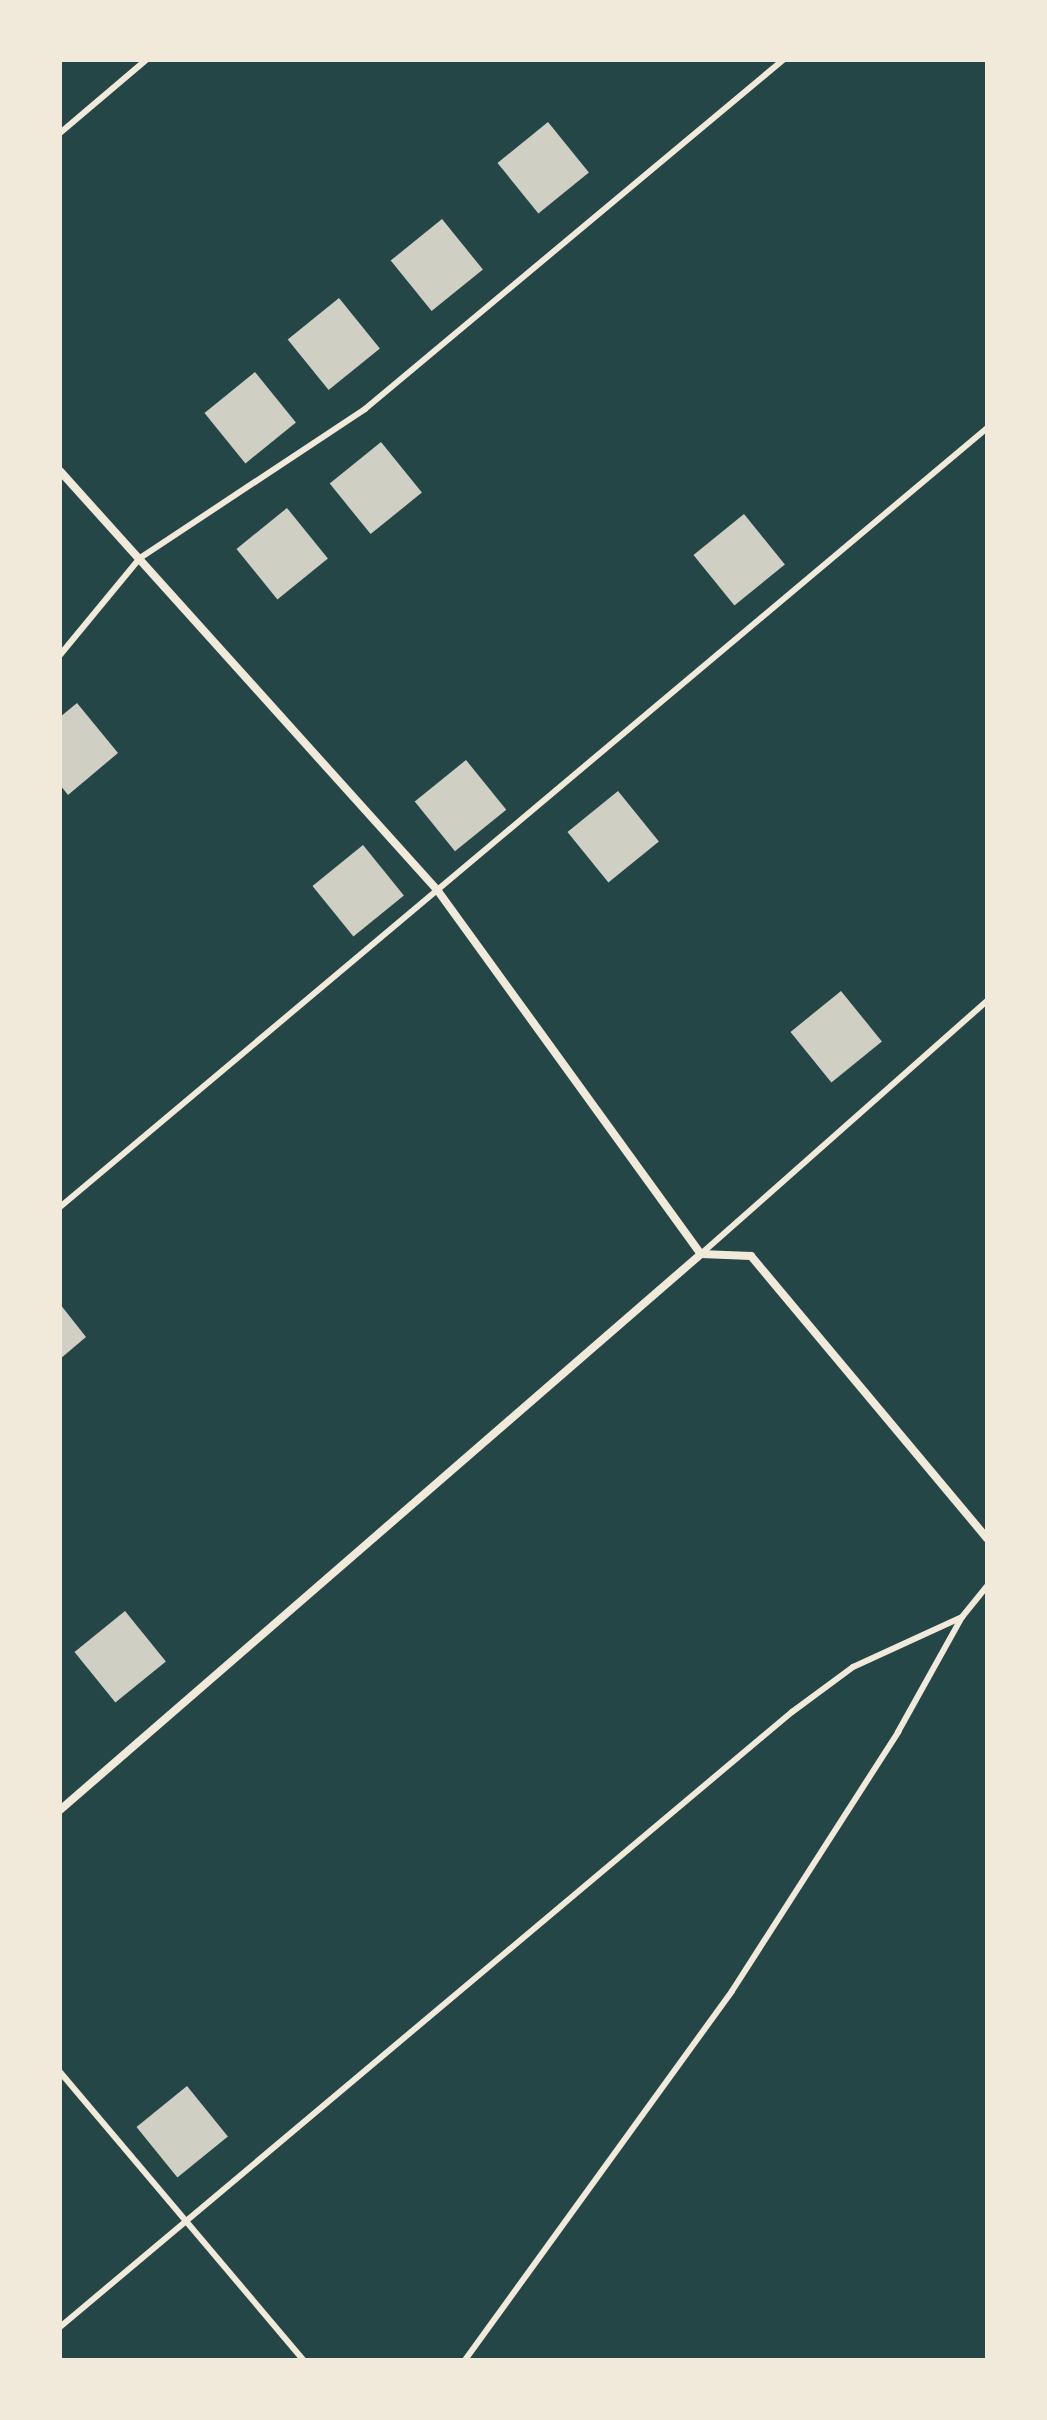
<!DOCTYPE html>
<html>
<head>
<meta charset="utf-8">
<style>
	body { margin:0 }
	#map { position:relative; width:1047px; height:2420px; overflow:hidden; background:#0f3d3e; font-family:"Nunito Sans",sans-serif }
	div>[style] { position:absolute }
	.green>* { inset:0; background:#244646; transform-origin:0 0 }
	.building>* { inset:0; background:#cfcfc3; transform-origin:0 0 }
	.service>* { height:6px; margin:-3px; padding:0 3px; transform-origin:3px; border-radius:3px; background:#f1e9da }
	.minor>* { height:8px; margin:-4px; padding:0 4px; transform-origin:4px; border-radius:4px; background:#f1e9da }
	span { translate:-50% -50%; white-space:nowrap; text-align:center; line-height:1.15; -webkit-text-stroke:8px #f1e9da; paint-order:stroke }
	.frame { position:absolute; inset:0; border:62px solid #f1e9da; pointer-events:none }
</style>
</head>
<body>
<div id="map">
	<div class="green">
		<div style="left:60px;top:60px;width:927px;height:2300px"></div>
	</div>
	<div class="building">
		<div style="left:548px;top:122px;width:65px;height:65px;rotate:51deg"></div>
		<div style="left:442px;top:219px;width:65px;height:66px;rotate:51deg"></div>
		<div style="left:339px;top:298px;width:65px;height:66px;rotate:51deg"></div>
		<div style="left:255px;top:372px;width:65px;height:65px;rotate:51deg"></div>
		<div style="left:381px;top:442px;width:65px;height:66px;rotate:51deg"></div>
		<div style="left:287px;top:508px;width:65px;height:65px;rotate:51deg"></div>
		<div style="left:744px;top:514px;width:65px;height:65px;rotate:51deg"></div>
		<div style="clip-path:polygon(77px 703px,118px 753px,68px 795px,60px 785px,60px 717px)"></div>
		<div style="left:466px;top:760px;width:64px;height:66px;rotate:51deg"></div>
		<div style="left:618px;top:791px;width:65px;height:65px;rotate:51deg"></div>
		<div style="left:363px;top:845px;width:65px;height:65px;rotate:51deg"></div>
		<div style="left:841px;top:991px;width:65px;height:65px;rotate:51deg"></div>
		<div style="clip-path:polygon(60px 1304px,86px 1337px,60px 1359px)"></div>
		<div style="left:125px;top:1611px;width:65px;height:65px;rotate:51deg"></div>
		<div style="left:187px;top:2086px;width:65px;height:65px;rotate:51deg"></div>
	</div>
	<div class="service">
		<div style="left:60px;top:133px;width:113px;rotate:-40.3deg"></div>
		<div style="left:60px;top:655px;width:126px;rotate:-50.5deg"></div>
		<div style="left:140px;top:558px;width:270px;rotate:-33.5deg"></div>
		<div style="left:365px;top:409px;width:545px;rotate:-39.86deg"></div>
		<div style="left:60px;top:1207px;width:1211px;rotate:-40.04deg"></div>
		<div style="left:702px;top:1253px;width:380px;rotate:-41.5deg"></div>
		<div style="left:60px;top:2072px;width:377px;rotate:49.8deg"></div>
		<div style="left:60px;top:2327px;width:956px;rotate:-40.04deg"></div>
		<div style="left:792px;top:1712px;width:76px;rotate:-36.4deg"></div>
		<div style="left:853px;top:1667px;width:120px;rotate:-24.6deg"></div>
		<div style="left:465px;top:2360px;width:455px;rotate:-54.1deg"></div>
		<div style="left:732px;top:1991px;width:308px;rotate:-57.3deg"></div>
		<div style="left:898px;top:1732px;width:132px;rotate:-60.9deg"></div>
		<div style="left:962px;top:1617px;width:40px;rotate:-51deg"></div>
	</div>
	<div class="minor">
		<div style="left:60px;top:471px;width:565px;rotate:48.01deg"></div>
		<div style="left:438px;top:891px;width:448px;rotate:54.1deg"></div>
		<div style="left:701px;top:1254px;width:50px;rotate:2.3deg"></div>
		<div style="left:751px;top:1256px;width:368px;rotate:50.1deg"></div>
		<div style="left:60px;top:1810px;width:849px;rotate:-40.94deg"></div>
	</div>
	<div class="frame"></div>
</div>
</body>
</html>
